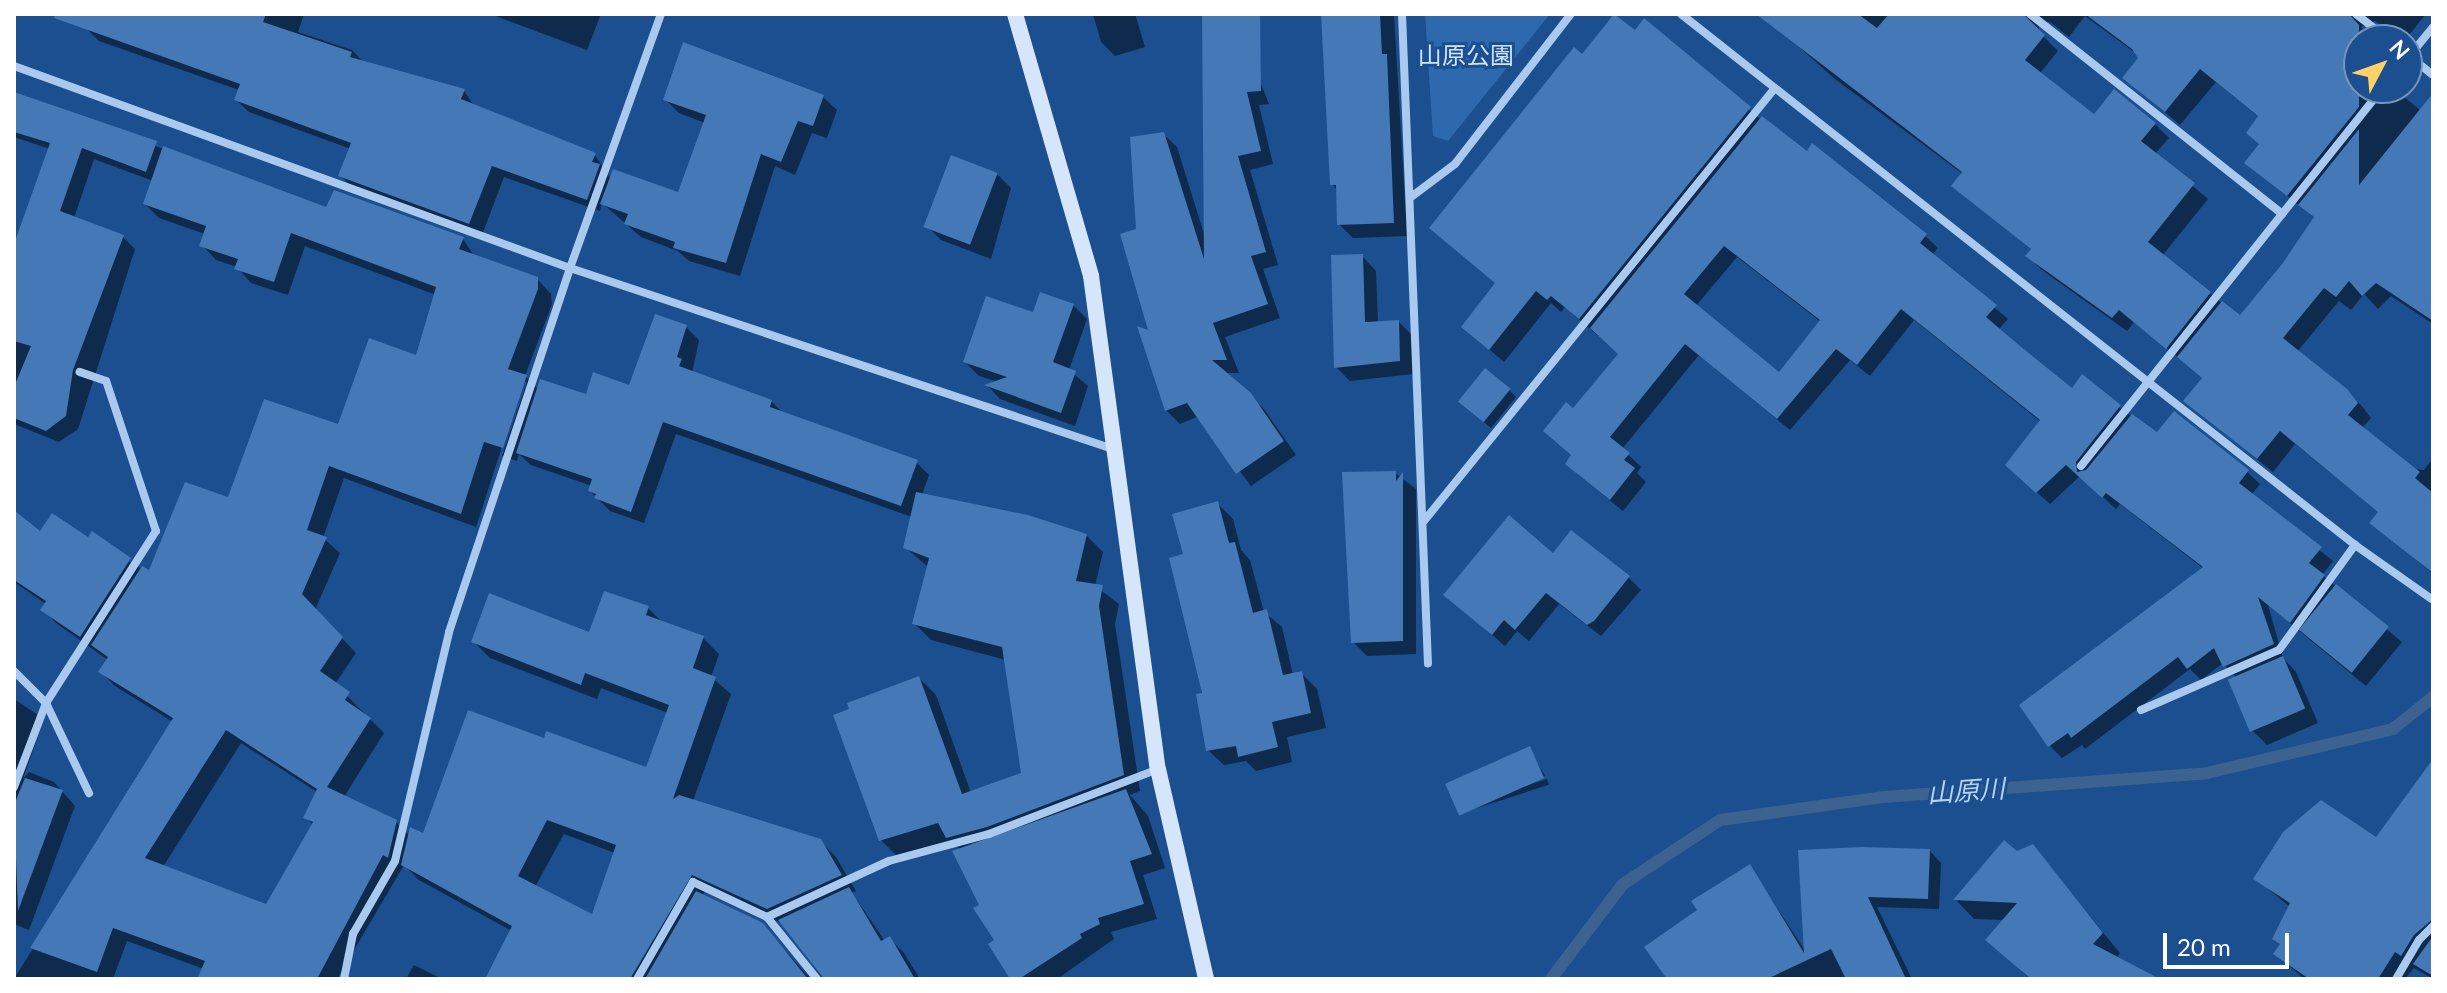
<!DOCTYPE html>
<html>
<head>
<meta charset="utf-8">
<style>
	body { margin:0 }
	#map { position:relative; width:2447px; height:993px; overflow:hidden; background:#1b4f8f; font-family:Lato,"Noto Sans JP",sans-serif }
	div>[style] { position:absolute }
	.green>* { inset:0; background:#2e69ad }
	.shadow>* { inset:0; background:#0007; transform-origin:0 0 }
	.stream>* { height:12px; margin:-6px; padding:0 6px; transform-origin:6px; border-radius:6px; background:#3c6290 }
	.building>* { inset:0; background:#4478b7; transform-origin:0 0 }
	.street>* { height:8px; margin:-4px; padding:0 4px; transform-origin:4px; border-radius:4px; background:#a9c9ee }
	.secondary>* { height:16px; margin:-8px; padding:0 8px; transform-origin:8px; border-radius:8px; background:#d6e6fa }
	span { translate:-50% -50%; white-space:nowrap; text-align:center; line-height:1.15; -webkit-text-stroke:6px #1b4f8f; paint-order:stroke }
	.park-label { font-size:24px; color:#cfe3fa }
	.water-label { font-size:26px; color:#b5d3f5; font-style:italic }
	.frame { position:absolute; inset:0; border:16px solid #fff; pointer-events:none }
	.north { position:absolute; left:2343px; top:24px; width:80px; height:80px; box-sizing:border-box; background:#1b4f8f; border:2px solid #7695bc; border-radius:50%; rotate:49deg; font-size:22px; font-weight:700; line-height:32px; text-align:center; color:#fff }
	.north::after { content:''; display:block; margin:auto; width:28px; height:36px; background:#ffd166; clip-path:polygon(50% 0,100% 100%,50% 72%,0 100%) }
	.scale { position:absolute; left:2163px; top:933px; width:126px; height:36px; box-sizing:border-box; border:4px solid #fff; border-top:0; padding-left:10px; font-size:24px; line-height:28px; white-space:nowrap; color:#fff; -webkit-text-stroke:6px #1b4f8f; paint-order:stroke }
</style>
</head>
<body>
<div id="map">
	<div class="green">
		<div style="clip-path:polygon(1425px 14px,1550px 14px,1448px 141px,1433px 136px)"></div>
	</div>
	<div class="shadow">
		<div style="clip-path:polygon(92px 14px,304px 14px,298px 32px,352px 50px,364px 63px,464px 91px,475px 107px,594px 154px,611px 179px,680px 194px,705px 123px,679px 113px,665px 99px,823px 97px,837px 110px,827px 138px,812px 133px,795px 175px,775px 166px,740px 276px,689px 261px,678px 251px,641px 237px,602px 203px,600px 211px,504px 177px,482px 235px,353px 188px,341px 176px,351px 149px,249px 112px,236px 100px,239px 90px,99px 41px,87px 29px)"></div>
		<div style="clip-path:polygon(490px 14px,601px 14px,587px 50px)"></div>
		<div style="clip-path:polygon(1093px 14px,1135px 14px,1145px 47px,1115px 56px,1101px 42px)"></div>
		<div style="clip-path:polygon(1206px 14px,1233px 14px,1269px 104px,1259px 105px,1273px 164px,1250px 170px,1278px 265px,1263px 269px,1280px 318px,1225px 337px,1239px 373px,1224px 373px,1264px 409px,1296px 455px,1251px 486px,1199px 416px,1180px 424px,1166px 410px,1138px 231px,1163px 134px,1177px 147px,1205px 237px)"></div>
		<div style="clip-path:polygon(1323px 14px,1394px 14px,1407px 236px,1353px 238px,1339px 224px,1338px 191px,1332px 184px)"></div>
		<div style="clip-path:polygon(evenodd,1762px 14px,2426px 14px,2405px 40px,2375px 21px,2361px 27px,2375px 40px,2359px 40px,2359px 88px,2393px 88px,2420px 110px,2433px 93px,2433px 324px,2391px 296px,2378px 309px,2364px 294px,2351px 310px,2339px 301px,2297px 352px,2361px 405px,2371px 418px,2362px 428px,2413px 469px,2424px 470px,2433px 458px,2433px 574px,2372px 523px,2380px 513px,2295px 444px,2273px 472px,2200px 414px,2186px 400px,2203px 379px,2182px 360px,2134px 322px,2127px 331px,2042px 270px,2028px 256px,2032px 250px,1954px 185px,1963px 174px,1835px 79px,1762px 14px,2085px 16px,2141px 57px,2125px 78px,2180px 125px,2216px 82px,2260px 118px,2261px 145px,2247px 163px,2316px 219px,2241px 318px,2162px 256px,2208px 199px,2155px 154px,2169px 138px,2155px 124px,2095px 117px,2040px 73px,2058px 51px,2039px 32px,2039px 23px,2050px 22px,2069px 37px,2085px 16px)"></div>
		<div style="clip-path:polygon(evenodd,1645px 21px,1761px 120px,1925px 236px,1938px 248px,1932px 255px,2008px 319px,1998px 330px,2072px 390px,2119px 407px,2157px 435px,2247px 472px,2260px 484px,2251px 495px,2333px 561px,2322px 575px,2402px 642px,2366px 686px,2268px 605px,2283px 658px,2296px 672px,2318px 723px,2267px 745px,2253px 731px,2231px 681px,2237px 678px,2223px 663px,2201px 680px,2190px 669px,2085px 749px,2082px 745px,2062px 758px,2050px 746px,2204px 569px,2120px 504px,2116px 509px,2080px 476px,2050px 504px,2020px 477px,2041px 422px,1914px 320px,1870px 376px,1850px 360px,1790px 430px,1699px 355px,1622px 449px,1641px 467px,1637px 473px,1646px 482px,1623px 511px,1580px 476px,1567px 464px,1573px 456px,1574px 410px,1620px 355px,1565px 307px,1561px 312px,1551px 303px,1504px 362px,1463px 327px,1497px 284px,1432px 228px,1582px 56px,1636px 33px,1645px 21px,1737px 257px,1821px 322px,1780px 375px,1696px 306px,1737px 257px)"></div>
		<div style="clip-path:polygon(evenodd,14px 94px,327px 209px,463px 239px,475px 257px,537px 279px,551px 294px,552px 304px,525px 376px,539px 390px,587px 397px,630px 387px,686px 327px,699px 340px,692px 373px,771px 401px,785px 415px,916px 462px,929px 475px,922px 495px,1086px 535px,1103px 552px,1095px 586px,1119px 604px,1115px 624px,1140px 791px,1130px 795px,1148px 816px,1165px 868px,1143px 875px,1157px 919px,1111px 932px,1114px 939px,1057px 979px,1012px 979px,961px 850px,951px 841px,898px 857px,881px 840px,919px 678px,936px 695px,971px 793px,1024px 774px,1006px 660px,931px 640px,914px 623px,928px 567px,905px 547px,912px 517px,676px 434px,644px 523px,610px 511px,590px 491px,592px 486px,531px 465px,519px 454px,517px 461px,502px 456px,527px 382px,523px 382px,476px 527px,344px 478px,323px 538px,340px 553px,315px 610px,356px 653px,335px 684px,384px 733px,344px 797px,396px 822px,410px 836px,424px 836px,545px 740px,647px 770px,668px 713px,601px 688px,597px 699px,490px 658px,474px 642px,590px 634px,648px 608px,663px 623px,703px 638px,719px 654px,711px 677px,731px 694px,693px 801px,820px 841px,836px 857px,856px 891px,852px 893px,885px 941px,890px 939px,904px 953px,920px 979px,823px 979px,784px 924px,705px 891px,702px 896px,761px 924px,811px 979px,645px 979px,637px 975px,635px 979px,487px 979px,512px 931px,419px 880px,404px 865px,337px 979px,207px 979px,204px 969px,127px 941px,113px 979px,14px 979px,173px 722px,115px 686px,101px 672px,108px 660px,56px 623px,43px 609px,46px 604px,14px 582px,14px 513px,41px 534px,88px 540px,150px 573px,229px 500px,339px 427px,417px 357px,436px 295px,305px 246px,288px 295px,251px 283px,237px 267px,216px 260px,202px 245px,205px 234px,159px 218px,145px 204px,153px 181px,94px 159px,74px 218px,123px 237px,135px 249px,78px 429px,59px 442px,14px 424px,14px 253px,50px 149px,14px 137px,14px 94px,241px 743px,317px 792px,306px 817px,313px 825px,267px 906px,163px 867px,241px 743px,14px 94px,564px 834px,615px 853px,593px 917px,535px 887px,564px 834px)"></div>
		<div style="clip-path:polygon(997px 174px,1011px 188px,991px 259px,941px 240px,927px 226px)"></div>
		<div style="clip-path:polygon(1362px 256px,1376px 271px,1378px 323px,1399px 322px,1413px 336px,1413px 374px,1350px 381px,1336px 367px)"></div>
		<div style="clip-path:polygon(1073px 305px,1087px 319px,1069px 370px,1088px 386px,1075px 426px,1000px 399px,988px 386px,999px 382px,979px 376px,965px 362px)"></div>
		<div style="clip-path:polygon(1509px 390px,1516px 397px,1491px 428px,1468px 409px)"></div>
		<div style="clip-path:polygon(1395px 473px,1416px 489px,1416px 654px,1367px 656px,1353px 642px)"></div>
		<div style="clip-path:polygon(1217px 503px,1233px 519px,1241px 550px,1250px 560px,1264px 612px,1282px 627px,1293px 675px,1301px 673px,1317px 689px,1326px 728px,1287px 737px,1292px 762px,1256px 771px,1246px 761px,1224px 765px,1208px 750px,1186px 556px)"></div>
		<div style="clip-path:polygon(1553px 556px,1628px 577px,1641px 590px,1601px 636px,1559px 604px,1529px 641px,1517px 631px,1505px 646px,1446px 595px)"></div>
		<div style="clip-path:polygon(14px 699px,44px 719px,23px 779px,29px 772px,54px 782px,75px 806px,29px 930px,14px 924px)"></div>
		<div style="clip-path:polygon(1529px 748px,1545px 776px,1461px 813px)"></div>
		<div style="clip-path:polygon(2433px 762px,2433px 979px,2414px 968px,2405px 979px,2304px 979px,2276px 954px,2281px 945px,2274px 939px,2290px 907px,2255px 878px,2377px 840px)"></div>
		<div style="left:1547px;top:779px;width:6px;height:93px;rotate:72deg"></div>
		<div style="clip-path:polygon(2032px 846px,2120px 953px,2116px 958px,2156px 979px,2030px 979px,1988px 940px,2005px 920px,1974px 919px,1956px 900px)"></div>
		<div style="clip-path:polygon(1930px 851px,1941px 863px,1939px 909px,1877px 907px,1912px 979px,1669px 979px,1699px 911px,1750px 867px,1806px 952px,1800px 852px)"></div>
		<div style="clip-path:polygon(414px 965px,442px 979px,406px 979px)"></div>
	</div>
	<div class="stream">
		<div style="left:1551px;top:979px;width:119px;rotate:-52.8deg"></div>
		<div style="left:1623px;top:884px;width:116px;rotate:-33.4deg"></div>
		<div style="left:1720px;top:820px;width:166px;rotate:-8deg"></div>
		<div style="left:1884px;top:797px;width:324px;rotate:-4.2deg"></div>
		<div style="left:2207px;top:773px;width:191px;rotate:-13.3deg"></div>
		<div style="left:2393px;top:729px;width:51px;rotate:-38.7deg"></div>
	</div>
	<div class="building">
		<div style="clip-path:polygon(55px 14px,266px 14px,263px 22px,352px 52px,350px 57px,465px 89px,461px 99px,596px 153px,592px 162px,600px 164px,587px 200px,492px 166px,469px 224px,338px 176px,351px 143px,234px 100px,240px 84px,54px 18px)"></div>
		<div style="clip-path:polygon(1202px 14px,1260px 14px,1261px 91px,1247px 92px,1261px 151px,1238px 156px,1266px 252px,1251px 256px,1268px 304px,1213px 323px,1227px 360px,1212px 360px,1251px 393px,1284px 441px,1236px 474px,1187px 403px,1165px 411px,1137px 326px,1148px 330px,1120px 234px,1136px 229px,1130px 137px,1164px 132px,1204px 259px)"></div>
		<div style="clip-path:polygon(1321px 14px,1380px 14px,1382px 54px,1387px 54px,1394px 223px,1337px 225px,1336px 185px,1330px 185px)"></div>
		<div style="clip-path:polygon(1614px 14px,1635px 30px,1644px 18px,1751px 107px,1579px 319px,1551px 296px,1547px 300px,1536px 291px,1489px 350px,1461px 327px,1495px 283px,1429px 228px,1574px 47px,1582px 54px)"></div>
		<div style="clip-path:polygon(1756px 14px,1858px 14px,1877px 28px,1889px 14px,2023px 14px,2045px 35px,2025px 60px,2094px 114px,2114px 89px,2156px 123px,2141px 141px,2195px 183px,2148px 242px,2211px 292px,2166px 349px,2119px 310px,2112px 318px,2025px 256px,2031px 249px,1951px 186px,1962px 172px)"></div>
		<div style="clip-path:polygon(2085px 14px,2349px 14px,2359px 25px,2359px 107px,2287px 196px,2244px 163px,2259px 144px,2246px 133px,2258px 116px,2200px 69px,2165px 112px,2122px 78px,2138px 58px,2132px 49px)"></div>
		<div style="clip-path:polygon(683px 42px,824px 95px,813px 126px,798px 121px,781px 162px,761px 154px,726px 263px,673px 248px,675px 242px,624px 224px,628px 214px,600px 204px,613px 169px,678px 192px,706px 115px,663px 100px)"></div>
		<div style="clip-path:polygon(14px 92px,157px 141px,146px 172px,82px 148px,60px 211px,124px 235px,73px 370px,66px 416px,46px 431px,14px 418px,14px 387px,31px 346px,14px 341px,14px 244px,50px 143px,14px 132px)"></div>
		<div style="clip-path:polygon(2433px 93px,2433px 321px,2376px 283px,2362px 296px,2349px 281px,2336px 297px,2324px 288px,2283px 338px,2347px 389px,2358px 403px,2348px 415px,2420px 472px,2415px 478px,2433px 493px,2433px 573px,2369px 523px,2378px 512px,2280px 431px,2257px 459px,2183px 401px,2202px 378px,2177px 357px,2222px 301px,2240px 315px,2282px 264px,2314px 217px,2298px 205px,2359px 129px,2359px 185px)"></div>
		<div style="clip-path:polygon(evenodd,1762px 116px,1807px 151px,1812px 143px,1927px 234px,1920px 243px,1997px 305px,1986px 317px,2020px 346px,2072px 388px,2082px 374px,2121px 405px,2076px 462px,2077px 472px,2086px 470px,2132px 414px,2157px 432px,2174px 411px,2249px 470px,2239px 483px,2322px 547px,2309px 563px,2325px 575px,2290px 623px,2258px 597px,2274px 644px,2223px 667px,2214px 648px,2187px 669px,2178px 657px,2071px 738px,2068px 733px,2048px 747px,2019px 705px,2203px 567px,2106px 493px,2102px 498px,2066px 465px,2036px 493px,2005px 465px,2040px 420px,1901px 309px,1857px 365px,1836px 349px,1777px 419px,1685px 344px,1610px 437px,1630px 453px,1624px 460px,1635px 468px,1610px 500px,1565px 464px,1571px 455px,1543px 431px,1566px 402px,1573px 408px,1618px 354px,1590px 328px,1762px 116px,1724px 246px,1820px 320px,1779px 372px,1684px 294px,1724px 246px)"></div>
		<div style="clip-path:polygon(evenodd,163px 146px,326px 207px,334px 190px,464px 237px,459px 249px,538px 277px,538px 289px,508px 369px,527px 375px,503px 448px,484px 442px,461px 514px,329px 466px,307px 530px,327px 537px,302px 594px,343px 637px,320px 671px,350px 692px,345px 700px,371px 718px,327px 787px,397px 820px,388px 858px,383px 855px,317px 979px,197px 979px,205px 961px,113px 928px,97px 972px,30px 948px,173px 718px,98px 672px,108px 657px,91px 645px,142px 566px,149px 570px,185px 482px,228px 497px,264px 399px,338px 424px,369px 338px,416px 355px,436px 287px,291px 233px,274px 282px,234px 269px,238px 259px,199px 246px,206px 226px,143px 204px,163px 146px,226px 730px,317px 789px,303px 818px,313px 822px,266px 904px,145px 858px,226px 730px)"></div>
		<div style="left:951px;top:155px;width:50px;height:77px;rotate:21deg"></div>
		<div style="clip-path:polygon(1363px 254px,1365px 322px,1399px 320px,1400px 361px,1334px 368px,1331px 255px)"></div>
		<div style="clip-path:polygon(1040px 292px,1074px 304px,1053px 362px,1076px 371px,1061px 413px,984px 385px,1007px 377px,963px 362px,986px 296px,1033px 312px)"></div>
		<div style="clip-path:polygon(655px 314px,687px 325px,677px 357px,682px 359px,679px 366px,772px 400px,770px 407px,918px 460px,901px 506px,663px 422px,631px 512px,594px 498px,596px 494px,588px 491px,592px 479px,516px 453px,540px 379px,586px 394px,593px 372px,629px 385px)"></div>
		<div style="left:1485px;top:368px;width:33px;height:43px;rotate:39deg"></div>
		<div style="clip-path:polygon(1396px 471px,1396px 481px,1403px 472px,1403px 641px,1351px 643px,1342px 472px)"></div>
		<div style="clip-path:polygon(916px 492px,1028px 515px,1087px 534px,1076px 581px,1103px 585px,1099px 606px,1124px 775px,987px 827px,946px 838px,938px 823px,879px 841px,833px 715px,849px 709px,847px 703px,919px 676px,962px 794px,1021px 773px,1002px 647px,912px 624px,929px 558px,903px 548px)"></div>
		<div style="clip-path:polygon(1218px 501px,1229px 543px,1235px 542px,1253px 613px,1267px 609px,1283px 675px,1302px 671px,1311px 713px,1272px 722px,1278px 747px,1238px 757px,1236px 746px,1206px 751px,1196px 694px,1202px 693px,1169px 558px,1183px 554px,1172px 514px)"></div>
		<div style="clip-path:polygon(14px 510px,40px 531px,52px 513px,88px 537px,92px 531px,131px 558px,80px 637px,40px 610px,46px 601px,14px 580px)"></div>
		<div style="clip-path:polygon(1509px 515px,1553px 553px,1571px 530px,1630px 576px,1594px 621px,1587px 625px,1546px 593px,1515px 630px,1504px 620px,1492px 635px,1443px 595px)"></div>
		<div style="left:2336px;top:584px;width:68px;height:59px;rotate:39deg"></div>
		<div style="clip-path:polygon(evenodd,604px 591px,649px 606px,646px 615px,704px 636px,693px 668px,716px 677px,673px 799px,679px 795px,821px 839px,842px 875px,767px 909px,692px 875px,630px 979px,485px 979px,512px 926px,401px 865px,410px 827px,423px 833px,468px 710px,544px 738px,546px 731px,646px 767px,669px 705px,585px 673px,581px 685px,471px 642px,489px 593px,589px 632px,604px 591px,547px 820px,616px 845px,592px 914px,518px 876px,547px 820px)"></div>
		<div style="left:2283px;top:656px;width:57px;height:60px;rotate:67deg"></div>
		<div style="left:1530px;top:746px;width:35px;height:93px;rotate:66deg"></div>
		<div style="clip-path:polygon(2433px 759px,2433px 919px,2414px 935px,2401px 956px,2395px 952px,2378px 979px,2309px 979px,2273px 954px,2280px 944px,2272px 939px,2290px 903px,2253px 879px,2283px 832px,2321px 800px,2376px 837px)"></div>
		<div style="clip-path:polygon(25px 778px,63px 790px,18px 911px,14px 805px)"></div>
		<div style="clip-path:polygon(1126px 789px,1152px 854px,1130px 861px,1144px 904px,1098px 918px,1100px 924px,1080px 934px,1082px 938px,1019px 979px,1010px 979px,988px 944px,994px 940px,973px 908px,979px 905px,952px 851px)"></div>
		<div style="clip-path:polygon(2004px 840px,2017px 851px,2033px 844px,2103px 933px,2093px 944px,2160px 979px,2031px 979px,1985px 940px,2017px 903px,1953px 900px)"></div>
		<div style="clip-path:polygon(1862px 847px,1930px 849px,1928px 899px,1868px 897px,1906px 979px,1846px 979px,1831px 949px,1767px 979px,1667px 979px,1644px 947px,1697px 910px,1691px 901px,1750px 864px,1804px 953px,1798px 850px)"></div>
		<div style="clip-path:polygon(849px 887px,881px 941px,890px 936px,915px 979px,824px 979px,778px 920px)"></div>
		<div style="clip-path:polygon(696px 891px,763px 923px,808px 979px,645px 979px)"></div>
		<div style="clip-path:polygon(2433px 936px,2433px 976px,2413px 964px)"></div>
	</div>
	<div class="street">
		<div style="left:1402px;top:14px;width:650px;rotate:87.71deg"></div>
		<div style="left:1681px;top:14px;width:858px;rotate:38.23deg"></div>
		<div style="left:2355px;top:545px;width:95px;rotate:35.2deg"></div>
		<div style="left:2030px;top:14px;width:322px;rotate:38.4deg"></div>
		<div style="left:2356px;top:14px;width:42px;rotate:38.2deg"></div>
		<div style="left:2407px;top:54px;width:33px;rotate:39deg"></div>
		<div style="left:2407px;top:59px;width:41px;rotate:-50.9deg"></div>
		<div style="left:14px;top:66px;width:592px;rotate:19.97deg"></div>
		<div style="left:570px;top:268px;width:576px;rotate:18.43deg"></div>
		<div style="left:1411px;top:197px;width:55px;rotate:-36.9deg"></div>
		<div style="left:1455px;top:164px;width:190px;rotate:-52.3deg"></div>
		<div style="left:2081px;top:466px;width:484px;rotate:-51.4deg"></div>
		<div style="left:1424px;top:521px;width:557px;rotate:-50.97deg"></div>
		<div style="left:14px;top:671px;width:45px;rotate:45deg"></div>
		<div style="left:46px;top:703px;width:100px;rotate:64.5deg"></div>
		<div style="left:2141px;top:710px;width:150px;rotate:-23.5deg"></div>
		<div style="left:2279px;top:650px;width:130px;rotate:-54.1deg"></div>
		<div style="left:14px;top:787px;width:90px;rotate:-69.1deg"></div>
		<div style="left:46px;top:703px;width:204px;rotate:-57.4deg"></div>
		<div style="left:156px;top:531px;width:158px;rotate:-108.4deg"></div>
		<div style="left:106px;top:381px;width:28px;rotate:-161deg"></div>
		<div style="left:767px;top:917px;width:80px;rotate:51.1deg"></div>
		<div style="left:344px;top:979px;width:46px;rotate:-78.7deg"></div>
		<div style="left:353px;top:934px;width:84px;rotate:-60.1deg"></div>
		<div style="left:395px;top:861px;width:235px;rotate:-76.7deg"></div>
		<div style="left:449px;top:632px;width:384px;rotate:-71.6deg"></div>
		<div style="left:570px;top:268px;width:270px;rotate:-70.3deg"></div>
		<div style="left:637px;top:979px;width:112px;rotate:-60deg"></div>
		<div style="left:693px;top:882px;width:82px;rotate:25.3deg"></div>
		<div style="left:767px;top:917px;width:134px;rotate:-24.7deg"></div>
		<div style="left:889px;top:861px;width:104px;rotate:-15.1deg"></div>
		<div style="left:989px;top:834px;width:181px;rotate:-21deg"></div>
		<div style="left:2396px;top:979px;width:45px;rotate:-59.5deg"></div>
		<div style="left:2419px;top:940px;width:20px;rotate:-45deg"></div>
	</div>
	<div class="secondary">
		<div style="left:1015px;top:14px;width:273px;rotate:73.8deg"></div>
		<div style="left:1091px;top:276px;width:498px;rotate:82.3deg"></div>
		<div style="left:1158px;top:769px;width:215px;rotate:77.1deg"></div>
	</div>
	<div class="park-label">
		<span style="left:1466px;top:55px">山原公園</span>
	</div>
	<div class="water-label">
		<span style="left:1966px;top:791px;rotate:-4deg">山原川</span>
	</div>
	<div class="frame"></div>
	<div class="north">N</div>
	<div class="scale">20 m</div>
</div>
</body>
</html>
